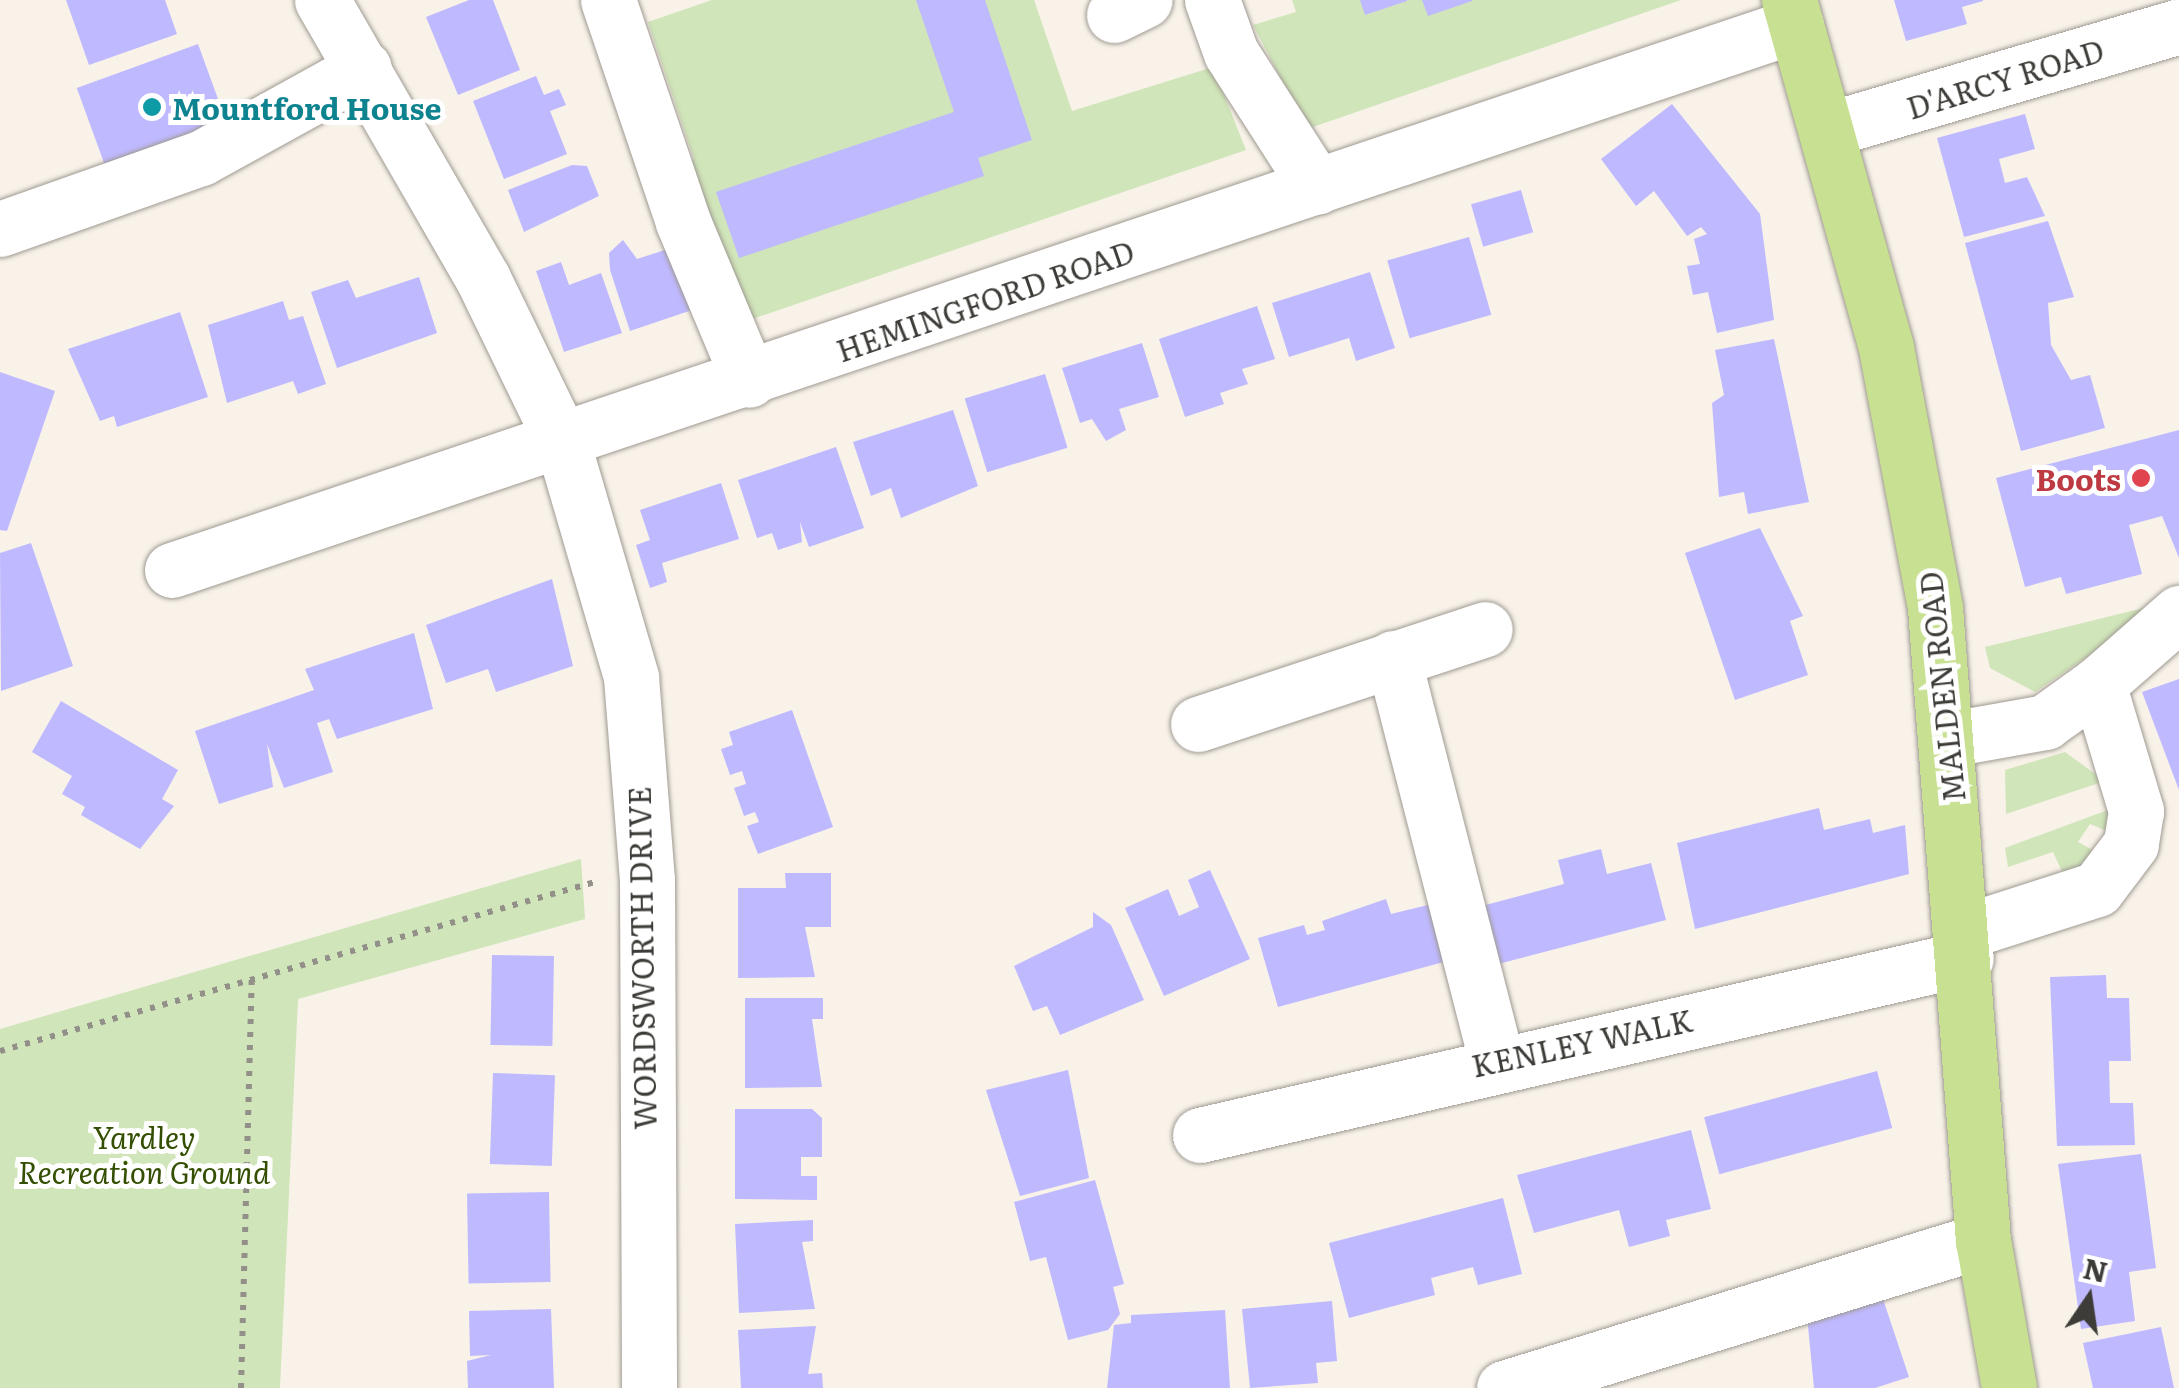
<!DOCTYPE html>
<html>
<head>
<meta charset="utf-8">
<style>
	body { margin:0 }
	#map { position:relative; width:2179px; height:1388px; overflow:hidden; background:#f8f2e9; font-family:Literata,serif }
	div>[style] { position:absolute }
	.green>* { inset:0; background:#d0e5b9 }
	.building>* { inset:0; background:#bfb9ff; transform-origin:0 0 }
	.path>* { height:6px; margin-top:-3px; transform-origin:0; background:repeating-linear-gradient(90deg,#939089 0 5px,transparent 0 13px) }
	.roads { filter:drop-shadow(0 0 2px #9f9a92) drop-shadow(0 0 2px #9f9a92) }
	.minor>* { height:55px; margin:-27.5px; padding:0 27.5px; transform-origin:27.5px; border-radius:27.5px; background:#fff }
	.major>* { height:55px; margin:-27.5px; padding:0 27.5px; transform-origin:27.5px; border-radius:27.5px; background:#c8e091 }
	.dots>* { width:28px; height:28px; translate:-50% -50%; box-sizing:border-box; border:5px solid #fff; border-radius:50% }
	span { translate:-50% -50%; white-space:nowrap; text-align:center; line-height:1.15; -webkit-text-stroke:10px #fff; paint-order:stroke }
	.street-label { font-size:30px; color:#3e3c38 }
	.culture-label { font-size:30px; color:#0d838f; font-weight:700 }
	.left { translate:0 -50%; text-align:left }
	.health-label { font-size:30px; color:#be3a42; font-weight:700 }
	.right { translate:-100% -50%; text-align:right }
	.park-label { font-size:30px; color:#344f01; font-style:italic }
	.north { position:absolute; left:2039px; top:1248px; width:100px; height:100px; -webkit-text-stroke:8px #fff; paint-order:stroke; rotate:13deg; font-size:28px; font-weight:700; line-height:40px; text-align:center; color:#3e3c38 }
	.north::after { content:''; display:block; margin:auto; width:35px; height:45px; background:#3e3c38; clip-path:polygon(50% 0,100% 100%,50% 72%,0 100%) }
</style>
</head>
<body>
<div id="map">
	<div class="green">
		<div style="clip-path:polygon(712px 0,1034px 0,1072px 111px,1213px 67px,1246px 150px,732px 326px,673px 167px,694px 159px,648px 22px)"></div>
		<div style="clip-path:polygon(1292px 0,1681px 0,1307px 129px,1253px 25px,1296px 12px)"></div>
		<div style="clip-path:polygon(2168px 602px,2035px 692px,1990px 668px,1985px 647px)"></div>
		<div style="clip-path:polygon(2065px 752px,2105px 781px,2006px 814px,2005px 770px)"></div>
		<div style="clip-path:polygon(2116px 807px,2114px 834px,2090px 824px,2078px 842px,2105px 857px,2067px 882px,2053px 852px,2008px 867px,2005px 848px)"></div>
		<div style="clip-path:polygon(581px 859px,585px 919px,298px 999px,280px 1388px,0 1388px,0 1029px)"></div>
	</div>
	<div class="building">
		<div style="clip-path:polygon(66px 0,165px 0,177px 34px,89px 65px)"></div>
		<div style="clip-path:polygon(469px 0,493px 0,520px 70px,458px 95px,426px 17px)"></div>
		<div style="clip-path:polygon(916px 0,985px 0,1032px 140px,978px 158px,984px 176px,739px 258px,716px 192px,954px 112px)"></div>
		<div style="clip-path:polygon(1360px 0,1407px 0,1407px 1px,1365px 15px)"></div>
		<div style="clip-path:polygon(1422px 0,1472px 0,1472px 1px,1428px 16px)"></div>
		<div style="clip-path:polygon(1894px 0,1983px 0,1983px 1px,1962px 7px,1967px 24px,1906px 41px)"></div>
		<div style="left:198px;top:44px;width:87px;height:129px;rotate:70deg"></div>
		<div style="clip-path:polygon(536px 76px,544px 95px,559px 89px,566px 105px,550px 111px,567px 154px,504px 179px,473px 101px)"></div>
		<div style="clip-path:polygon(1672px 104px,1760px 214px,1774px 320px,1717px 333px,1708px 292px,1693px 295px,1687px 266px,1700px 264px,1694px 239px,1707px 234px,1701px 227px,1687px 236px,1654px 191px,1636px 206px,1601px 159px)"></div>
		<div style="clip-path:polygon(2025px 114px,2035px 149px,1999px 159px,2005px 183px,2027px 177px,2045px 216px,1964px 237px,1937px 138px)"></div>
		<div style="clip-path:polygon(572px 165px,587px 166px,599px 196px,524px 232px,508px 190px)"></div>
		<div style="left:1521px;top:190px;width:44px;height:52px;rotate:74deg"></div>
		<div style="clip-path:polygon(2048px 221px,2074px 297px,2048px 303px,2051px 345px,2071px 380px,2090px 375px,2105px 428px,2021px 451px,1965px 243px)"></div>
		<div style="left:1469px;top:237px;width:81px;height:85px;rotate:74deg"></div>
		<div style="clip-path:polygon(623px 240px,637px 259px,671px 248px,692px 310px,630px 331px,610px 270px,609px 253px)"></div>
		<div style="clip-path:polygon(561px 262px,569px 285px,601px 273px,622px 333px,564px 352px,536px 271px)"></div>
		<div style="clip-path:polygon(1370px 272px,1395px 348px,1356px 361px,1349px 338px,1289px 357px,1272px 303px)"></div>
		<div style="clip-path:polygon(419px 277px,437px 333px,337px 368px,311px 292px,348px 280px,356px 298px)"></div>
		<div style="clip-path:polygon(283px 301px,289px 320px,303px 316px,326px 384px,298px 394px,293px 381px,227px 403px,208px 325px)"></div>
		<div style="clip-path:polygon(1257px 306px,1275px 359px,1242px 369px,1248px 384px,1220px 393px,1224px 404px,1185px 417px,1159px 339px)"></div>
		<div style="clip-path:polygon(180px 312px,208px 397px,117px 427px,114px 416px,100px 421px,68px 349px)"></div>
		<div style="clip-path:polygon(1774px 339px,1809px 502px,1748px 514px,1744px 492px,1719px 497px,1712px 403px,1724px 395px,1715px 350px)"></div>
		<div style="clip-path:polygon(1142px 343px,1159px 397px,1119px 409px,1126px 430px,1106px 441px,1092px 419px,1080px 423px,1062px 368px)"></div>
		<div style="clip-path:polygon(0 372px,55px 391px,7px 531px,0 530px)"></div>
		<div style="left:1045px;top:374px;width:77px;height:84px;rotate:73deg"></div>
		<div style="clip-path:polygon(953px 410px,978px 486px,901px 518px,891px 488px,871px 496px,853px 442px)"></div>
		<div style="clip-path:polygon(2179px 430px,2179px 558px,2162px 516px,2129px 525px,2142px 574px,2066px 594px,2061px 577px,2025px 587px,1996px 478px)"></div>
		<div style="clip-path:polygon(836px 447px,864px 528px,809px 547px,800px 522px,802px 542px,778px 550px,772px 533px,757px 538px,738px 480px)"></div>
		<div style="clip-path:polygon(721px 483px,739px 539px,662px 563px,667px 582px,650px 588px,636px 545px,650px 540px,640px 510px)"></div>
		<div style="clip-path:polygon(1760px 528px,1803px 616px,1790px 621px,1808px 675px,1735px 700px,1685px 553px)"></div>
		<div style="clip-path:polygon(31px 543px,73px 666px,1px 691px,0 553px)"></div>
		<div style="clip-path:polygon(552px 579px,573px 666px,496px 692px,488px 669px,446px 683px,426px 625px)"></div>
		<div style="clip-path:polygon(414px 633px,433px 709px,337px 739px,329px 719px,317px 723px,333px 772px,284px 788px,267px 744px,273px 787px,219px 804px,195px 731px,314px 690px,305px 669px)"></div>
		<div style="clip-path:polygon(2179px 679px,2179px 790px,2142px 692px)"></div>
		<div style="clip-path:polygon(61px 701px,178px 770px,162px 799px,174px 806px,140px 849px,81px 815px,85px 807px,62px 794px,72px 776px,32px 752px)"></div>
		<div style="clip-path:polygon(792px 710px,833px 827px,758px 854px,747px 826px,759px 822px,755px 812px,744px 816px,734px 788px,746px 784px,742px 771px,730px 775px,721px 749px,733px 745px,729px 732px)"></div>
		<div style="clip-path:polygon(1819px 808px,1824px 830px,1870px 819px,1873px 833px,1905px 825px,1909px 874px,1695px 929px,1677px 843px)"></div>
		<div style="clip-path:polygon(1601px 849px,1607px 874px,1651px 863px,1666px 920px,1494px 965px,1478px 907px,1564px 884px,1558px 860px)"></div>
		<div style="clip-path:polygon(1210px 870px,1250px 959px,1164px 996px,1125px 908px,1168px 889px,1179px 916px,1199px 907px,1188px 880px)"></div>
		<div style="clip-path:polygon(785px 873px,831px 873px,831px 927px,805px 927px,815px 977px,738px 978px,738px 888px,786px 888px)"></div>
		<div style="clip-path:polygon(1386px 899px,1391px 914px,1436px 903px,1451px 960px,1278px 1007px,1258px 938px,1304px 925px,1307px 935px,1325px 930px,1322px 921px)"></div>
		<div style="clip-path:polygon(1093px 912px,1111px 925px,1144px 1000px,1060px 1035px,1047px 1006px,1033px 1011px,1014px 966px,1093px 927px)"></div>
		<div style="left:492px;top:955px;width:62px;height:90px;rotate:1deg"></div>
		<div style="clip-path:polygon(2106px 975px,2107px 998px,2129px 998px,2131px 1061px,2109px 1061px,2110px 1103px,2133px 1103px,2135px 1145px,2057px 1146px,2050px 977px)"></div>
		<div style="clip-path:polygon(745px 998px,823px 998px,823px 1019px,812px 1019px,822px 1087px,745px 1088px)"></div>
		<div style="clip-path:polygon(1068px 1070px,1089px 1178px,1020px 1196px,986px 1090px)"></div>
		<div style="left:1877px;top:1071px;width:59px;height:179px;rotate:75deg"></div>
		<div style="left:493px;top:1073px;width:62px;height:91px;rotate:2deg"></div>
		<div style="clip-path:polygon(735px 1109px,812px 1109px,822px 1118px,822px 1157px,801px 1157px,801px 1176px,817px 1176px,817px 1200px,735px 1199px)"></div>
		<div style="clip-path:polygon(1691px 1130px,1711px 1209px,1666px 1220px,1670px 1236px,1629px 1247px,1619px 1210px,1534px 1233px,1517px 1175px)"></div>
		<div style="clip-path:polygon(2141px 1154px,2156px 1268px,2129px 1272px,2135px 1321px,2081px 1329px,2058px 1164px)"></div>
		<div style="clip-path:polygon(1095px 1180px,1124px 1284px,1113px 1287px,1120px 1314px,1108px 1330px,1068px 1340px,1046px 1257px,1030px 1261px,1014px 1202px)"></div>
		<div style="left:549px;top:1192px;width:90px;height:82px;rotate:89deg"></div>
		<div style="clip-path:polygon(1503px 1198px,1522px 1274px,1478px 1285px,1473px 1267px,1431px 1278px,1435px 1295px,1349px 1318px,1329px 1243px)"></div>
		<div style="clip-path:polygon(813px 1220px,813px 1241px,802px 1242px,815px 1309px,739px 1313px,735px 1224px)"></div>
		<div style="clip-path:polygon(1880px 1290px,1909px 1377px,1875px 1388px,1814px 1388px,1807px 1316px)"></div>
		<div style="clip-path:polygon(1332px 1301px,1337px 1361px,1316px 1363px,1318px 1383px,1250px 1388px,1242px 1309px)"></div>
		<div style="clip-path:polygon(551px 1309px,554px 1388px,468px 1388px,467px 1361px,491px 1355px,470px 1356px,469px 1311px)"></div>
		<div style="clip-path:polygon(1225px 1310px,1230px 1388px,1107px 1388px,1114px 1325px,1131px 1323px,1131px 1315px)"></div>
		<div style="clip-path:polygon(816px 1326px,808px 1374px,822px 1373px,823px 1388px,741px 1388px,738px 1330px)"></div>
		<div style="clip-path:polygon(2161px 1327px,2174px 1388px,2093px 1388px,2083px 1343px)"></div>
	</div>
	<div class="path">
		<div style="left:0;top:1051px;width:619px;rotate:-15.86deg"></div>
		<div style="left:241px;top:1388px;width:413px;rotate:-88.5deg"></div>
	</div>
	<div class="roads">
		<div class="minor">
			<div style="left:322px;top:0;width:322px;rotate:60deg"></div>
			<div style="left:483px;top:279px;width:183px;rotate:64.1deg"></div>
			<div style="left:563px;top:444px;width:243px;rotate:73.7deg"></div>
			<div style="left:631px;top:677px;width:204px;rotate:85.5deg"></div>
			<div style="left:647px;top:880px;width:508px;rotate:89.77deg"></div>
			<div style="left:608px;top:0;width:234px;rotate:71.3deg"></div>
			<div style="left:683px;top:222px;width:171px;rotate:67.3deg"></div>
			<div style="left:1212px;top:0;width:56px;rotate:70.3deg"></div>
			<div style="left:1231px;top:53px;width:159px;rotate:57.3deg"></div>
			<div style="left:1114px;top:15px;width:34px;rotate:-26deg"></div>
			<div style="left:1830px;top:129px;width:364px;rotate:-16.4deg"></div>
			<div style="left:0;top:229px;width:213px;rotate:-19.5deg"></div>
			<div style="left:201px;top:158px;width:186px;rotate:-28.9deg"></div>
			<div style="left:172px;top:570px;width:1713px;rotate:-18.55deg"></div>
			<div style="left:1393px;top:658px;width:415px;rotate:75.6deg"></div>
			<div style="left:2098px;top:684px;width:108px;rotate:-41.2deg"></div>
			<div style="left:1198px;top:724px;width:302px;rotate:-18.3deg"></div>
			<div style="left:1950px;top:739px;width:97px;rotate:-10.1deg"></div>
			<div style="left:2045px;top:722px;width:65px;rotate:-35.6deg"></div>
			<div style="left:2098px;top:684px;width:133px;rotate:73.3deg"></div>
			<div style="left:2136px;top:811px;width:33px;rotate:99deg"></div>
			<div style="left:2131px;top:844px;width:56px;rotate:127.1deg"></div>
			<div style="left:2097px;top:889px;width:141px;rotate:162.2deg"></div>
			<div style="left:1200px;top:1135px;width:786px;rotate:-13.01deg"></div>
			<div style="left:1504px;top:1388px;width:501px;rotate:-17.17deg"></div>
		</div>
		<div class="major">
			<div style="left:1789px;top:0;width:361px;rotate:74.4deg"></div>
			<div style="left:1886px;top:348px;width:265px;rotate:79.3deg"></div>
			<div style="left:1935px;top:608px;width:634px;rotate:85.66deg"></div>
			<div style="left:1983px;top:1240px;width:150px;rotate:80deg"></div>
		</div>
	</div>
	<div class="dots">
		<div style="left:152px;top:107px;background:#0f9aa8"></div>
		<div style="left:2141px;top:478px;background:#e0444e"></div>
	</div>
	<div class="street-label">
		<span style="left:2005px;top:78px;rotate:-17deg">D'ARCY ROAD</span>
		<span style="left:985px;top:300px;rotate:-19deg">HEMINGFORD ROAD</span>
		<span style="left:1941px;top:687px;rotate:-96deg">MALDEN ROAD</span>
		<span style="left:641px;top:958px;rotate:-91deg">WORDSWORTH DRIVE</span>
		<span style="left:1582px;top:1042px;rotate:-12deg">KENLEY WALK</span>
	</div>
	<div class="culture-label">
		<span class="left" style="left:172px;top:107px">Mountford House</span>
	</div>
	<div class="health-label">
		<span class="right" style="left:2121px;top:478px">Boots</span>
	</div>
	<div class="park-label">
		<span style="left:144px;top:1153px">Yardley<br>Recreation Ground</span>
	</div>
	<div class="north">N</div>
</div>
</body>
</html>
